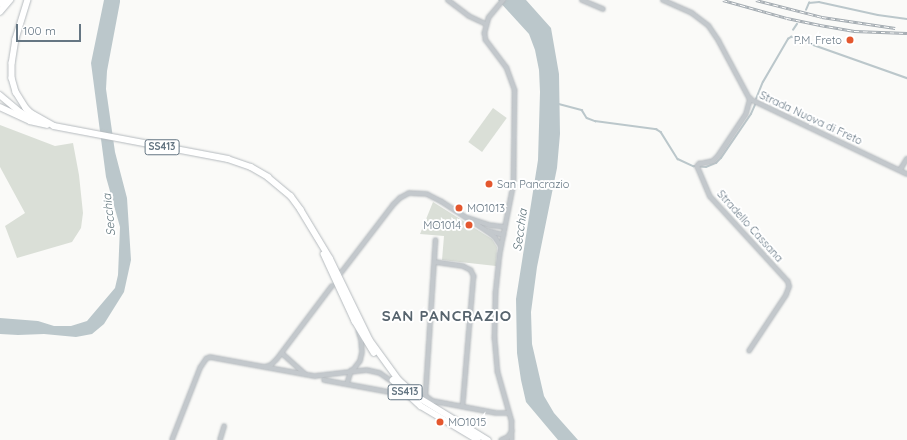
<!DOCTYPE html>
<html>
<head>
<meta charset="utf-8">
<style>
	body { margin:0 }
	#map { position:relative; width:907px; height:440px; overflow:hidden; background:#fafaf8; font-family:Quicksand,sans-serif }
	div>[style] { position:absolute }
	.green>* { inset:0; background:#dadfd7; transform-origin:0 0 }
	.water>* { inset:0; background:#bbc7cb }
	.stream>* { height:1.5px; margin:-0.75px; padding:0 0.75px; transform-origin:0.75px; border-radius:0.75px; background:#bbc7cb }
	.roads { filter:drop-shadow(0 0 1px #b5babe) drop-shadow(0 0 1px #b5babe) }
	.minor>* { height:3.5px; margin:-1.75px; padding:0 1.75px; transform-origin:1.75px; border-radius:1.75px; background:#c3c8cc }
	.primary>* { height:5.5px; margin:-2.75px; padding:0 2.75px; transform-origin:2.75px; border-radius:2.75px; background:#fff }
	.trunk>* { height:5.5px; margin:-2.75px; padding:0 2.75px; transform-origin:2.75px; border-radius:2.75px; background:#fff }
	.rail>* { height:3px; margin-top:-1.5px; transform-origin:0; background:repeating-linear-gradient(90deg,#fff 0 4.5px,#a2aab0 0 9px); box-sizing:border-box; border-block:1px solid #a2aab0 }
	.dots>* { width:11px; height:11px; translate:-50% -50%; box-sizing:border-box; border:2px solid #fff; border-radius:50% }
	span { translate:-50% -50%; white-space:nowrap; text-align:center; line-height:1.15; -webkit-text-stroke:4px #fff; paint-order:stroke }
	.shield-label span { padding:1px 3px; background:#fff; border:1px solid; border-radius:3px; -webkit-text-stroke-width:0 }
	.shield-label { font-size:10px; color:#657683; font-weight:700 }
	.poi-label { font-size:11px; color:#657683 }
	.right { translate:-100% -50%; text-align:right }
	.left { translate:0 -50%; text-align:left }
	.street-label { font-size:11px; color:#657683 }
	.water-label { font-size:12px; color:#60757c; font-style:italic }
	.district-label { font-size:15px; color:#57646e; font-weight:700; letter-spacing:1px }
	.scale { position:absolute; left:16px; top:24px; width:65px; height:18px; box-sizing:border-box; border:2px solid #657683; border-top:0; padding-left:5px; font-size:12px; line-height:14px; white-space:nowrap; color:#657683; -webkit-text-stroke:3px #fff; paint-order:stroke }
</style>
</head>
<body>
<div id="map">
	<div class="green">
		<div style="left:493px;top:108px;width:17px;height:42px;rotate:36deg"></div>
		<div style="clip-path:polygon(0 125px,55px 146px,73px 143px,79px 175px,83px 213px,81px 228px,72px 242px,17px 258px,5px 226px,25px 213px,0 167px)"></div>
		<div style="clip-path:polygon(433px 202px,492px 239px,497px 247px,496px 266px,442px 260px,444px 236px,420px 234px)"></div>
	</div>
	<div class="water">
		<div style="clip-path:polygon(104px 0,120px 0,120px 2px,107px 71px,106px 89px,115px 152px,127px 198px,131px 260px,124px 292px,104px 324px,92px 334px,76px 337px,44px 334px,18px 335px,0 334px,0 318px,38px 321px,54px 326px,71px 326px,87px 321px,115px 288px,118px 275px,120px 227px,106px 177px,91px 63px)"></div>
		<div style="clip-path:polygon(498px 0,526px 0,551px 28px,559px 74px,560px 134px,557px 168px,537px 267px,531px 312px,532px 344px,544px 396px,554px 413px,578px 440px,558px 440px,526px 402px,521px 380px,517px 353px,516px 299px,538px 160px,540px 92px,539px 70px,535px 50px,529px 34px)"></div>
	</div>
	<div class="stream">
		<div style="left:806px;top:10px;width:8px;rotate:-67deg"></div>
		<div style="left:809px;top:3px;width:10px;rotate:-6deg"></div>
		<div style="left:819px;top:2px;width:60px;rotate:12.4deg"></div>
		<div style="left:878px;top:15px;width:29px;rotate:8deg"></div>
		<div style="left:793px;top:30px;width:7px;rotate:-56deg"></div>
		<div style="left:756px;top:99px;width:18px;rotate:-68deg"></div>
		<div style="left:763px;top:82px;width:50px;rotate:-59.8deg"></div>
		<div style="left:788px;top:39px;width:4px;rotate:-34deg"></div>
		<div style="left:791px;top:37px;width:123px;rotate:19.5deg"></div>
		<div style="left:559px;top:104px;width:24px;rotate:15deg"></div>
		<div style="left:582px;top:110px;width:9px;rotate:58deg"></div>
		<div style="left:587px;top:118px;width:9px;rotate:21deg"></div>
		<div style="left:595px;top:121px;width:62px;rotate:7.5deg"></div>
		<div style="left:656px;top:129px;width:6px;rotate:31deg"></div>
		<div style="left:661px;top:132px;width:32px;rotate:58deg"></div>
		<div style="left:678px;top:159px;width:17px;rotate:25deg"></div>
		<div style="left:693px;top:166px;width:13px;rotate:4deg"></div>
		<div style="left:706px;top:167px;width:11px;rotate:-22deg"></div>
		<div style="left:716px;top:163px;width:7px;rotate:-45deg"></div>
		<div style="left:721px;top:158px;width:53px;rotate:-55.7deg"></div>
		<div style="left:751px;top:114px;width:12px;rotate:-66deg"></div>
	</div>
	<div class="roads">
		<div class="minor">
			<div style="left:448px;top:0;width:26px;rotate:37deg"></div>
			<div style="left:469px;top:16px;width:19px;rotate:25deg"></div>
			<div style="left:504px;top:0;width:23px;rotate:130deg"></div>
			<div style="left:489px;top:18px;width:16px;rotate:105deg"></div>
			<div style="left:485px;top:33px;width:7px;rotate:82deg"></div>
			<div style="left:486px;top:40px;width:35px;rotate:53deg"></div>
			<div style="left:507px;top:68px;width:23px;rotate:70deg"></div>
			<div style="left:515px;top:90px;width:94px;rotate:90.6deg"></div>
			<div style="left:514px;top:184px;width:72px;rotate:101.2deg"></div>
			<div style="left:500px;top:255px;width:38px;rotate:96deg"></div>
			<div style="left:496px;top:293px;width:45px;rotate:91.3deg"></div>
			<div style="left:495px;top:338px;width:34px;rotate:85deg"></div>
			<div style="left:498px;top:372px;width:51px;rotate:74.1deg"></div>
			<div style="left:512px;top:421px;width:19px;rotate:90deg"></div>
			<div style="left:582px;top:0;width:23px;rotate:23deg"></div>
			<div style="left:663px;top:0;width:32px;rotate:24deg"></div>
			<div style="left:692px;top:13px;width:21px;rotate:37deg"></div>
			<div style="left:709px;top:26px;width:18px;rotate:56deg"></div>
			<div style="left:719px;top:41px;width:66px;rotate:61.9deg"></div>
			<div style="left:750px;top:99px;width:174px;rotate:25.5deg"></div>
			<div style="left:900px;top:170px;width:13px;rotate:-58deg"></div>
			<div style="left:468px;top:218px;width:22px;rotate:18deg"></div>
			<div style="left:489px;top:225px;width:16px;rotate:7deg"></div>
			<div style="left:488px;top:231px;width:16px;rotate:14deg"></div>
			<div style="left:436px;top:240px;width:156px;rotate:93.7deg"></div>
			<div style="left:426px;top:396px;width:9px;rotate:36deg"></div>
			<div style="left:433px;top:401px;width:64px;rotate:10.8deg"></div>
			<div style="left:496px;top:413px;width:13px"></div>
			<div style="left:435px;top:262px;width:28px;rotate:8deg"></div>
			<div style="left:463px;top:266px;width:9px;rotate:27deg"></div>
			<div style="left:471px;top:270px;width:7px;rotate:63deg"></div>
			<div style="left:474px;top:276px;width:130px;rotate:94.8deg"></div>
			<div style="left:341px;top:273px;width:86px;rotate:-52.6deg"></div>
			<div style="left:393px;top:205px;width:10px;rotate:-45deg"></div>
			<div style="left:400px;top:198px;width:10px;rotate:-29deg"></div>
			<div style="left:409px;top:193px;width:18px;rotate:3deg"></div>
			<div style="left:427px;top:194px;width:16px;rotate:27deg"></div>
			<div style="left:441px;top:201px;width:55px;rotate:33.1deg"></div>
			<div style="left:487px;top:231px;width:10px;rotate:37deg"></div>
			<div style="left:495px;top:237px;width:11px;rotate:56deg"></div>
			<div style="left:749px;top:351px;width:67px;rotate:-56.5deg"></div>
			<div style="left:786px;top:295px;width:9px;rotate:-69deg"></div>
			<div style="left:789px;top:287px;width:5px;rotate:-101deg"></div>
			<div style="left:788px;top:282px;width:115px;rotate:-132.5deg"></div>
			<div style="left:710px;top:197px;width:33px;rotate:-113deg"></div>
			<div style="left:697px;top:167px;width:4px;rotate:-56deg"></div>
			<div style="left:699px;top:164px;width:14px;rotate:-12deg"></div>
			<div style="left:713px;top:161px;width:7px;rotate:-45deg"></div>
			<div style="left:718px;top:156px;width:50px;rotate:-56.3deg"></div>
			<div style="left:746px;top:114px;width:16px;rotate:-75deg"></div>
			<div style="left:282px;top:353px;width:31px;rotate:42deg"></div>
			<div style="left:265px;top:367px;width:6px;rotate:-18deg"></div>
			<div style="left:271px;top:365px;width:8px;rotate:-45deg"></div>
			<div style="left:277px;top:359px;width:91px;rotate:-53deg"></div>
			<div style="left:353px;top:370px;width:11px;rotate:-52deg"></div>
			<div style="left:360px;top:361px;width:9px;rotate:-77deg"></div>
			<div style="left:362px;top:352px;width:12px;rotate:-95deg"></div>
			<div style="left:361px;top:340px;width:10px;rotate:-107deg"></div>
			<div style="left:324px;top:380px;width:77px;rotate:10.4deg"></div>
			<div style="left:347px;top:384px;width:14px;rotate:-73deg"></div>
			<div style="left:172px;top:440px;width:77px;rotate:-68.7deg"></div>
			<div style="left:200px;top:368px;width:11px;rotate:-56deg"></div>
			<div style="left:206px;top:359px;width:4px;rotate:-27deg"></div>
			<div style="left:210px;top:357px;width:107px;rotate:10.3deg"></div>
			<div style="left:315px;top:376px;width:52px;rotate:-6.6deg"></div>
			<div style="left:367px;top:370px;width:13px;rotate:13deg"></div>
			<div style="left:380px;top:373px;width:16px;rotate:35deg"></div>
			<div style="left:220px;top:440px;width:14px;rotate:-73deg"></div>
			<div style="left:501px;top:440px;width:8px;rotate:-23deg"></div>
			<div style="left:508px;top:437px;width:7px;rotate:-56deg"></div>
		</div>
		<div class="primary">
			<div style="left:54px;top:126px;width:177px;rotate:10.7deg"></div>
			<div style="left:228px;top:159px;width:24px;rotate:19deg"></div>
			<div style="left:251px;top:167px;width:20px;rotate:30deg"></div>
			<div style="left:268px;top:177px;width:30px;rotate:40deg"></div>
			<div style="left:291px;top:196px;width:17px;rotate:54deg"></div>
			<div style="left:301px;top:210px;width:56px;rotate:58.9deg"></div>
			<div style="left:330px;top:258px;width:91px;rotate:64deg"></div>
			<div style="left:370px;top:340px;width:49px;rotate:54.1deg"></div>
			<div style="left:399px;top:380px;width:25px;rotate:42deg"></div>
			<div style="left:418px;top:397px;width:82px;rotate:31.6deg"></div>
			<div style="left:324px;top:254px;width:74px;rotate:65.2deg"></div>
			<div style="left:355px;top:321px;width:37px;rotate:59deg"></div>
			<div style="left:393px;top:380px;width:38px;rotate:43deg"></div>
			<div style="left:421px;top:406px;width:66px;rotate:30.8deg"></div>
		</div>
		<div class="trunk">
			<div style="left:28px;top:0;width:41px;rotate:107.1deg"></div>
			<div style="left:16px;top:39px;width:24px;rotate:99deg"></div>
			<div style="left:12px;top:63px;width:15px;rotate:90deg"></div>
			<div style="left:12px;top:78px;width:15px;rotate:74deg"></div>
			<div style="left:16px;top:92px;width:19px;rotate:58deg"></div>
			<div style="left:26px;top:108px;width:7px;rotate:45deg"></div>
			<div style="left:31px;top:113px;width:26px;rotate:29deg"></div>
			<div style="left:0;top:4px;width:6px;rotate:-45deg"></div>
			<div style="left:0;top:12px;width:16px;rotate:-50deg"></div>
			<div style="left:0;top:95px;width:26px;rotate:40deg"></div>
			<div style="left:20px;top:112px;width:18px;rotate:27deg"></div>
			<div style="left:0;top:107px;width:33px;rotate:25deg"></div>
			<div style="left:30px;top:121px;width:17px;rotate:13deg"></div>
		</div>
	</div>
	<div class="rail">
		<div style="left:723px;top:0;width:66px;rotate:15.7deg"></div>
		<div style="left:787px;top:18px;width:34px;rotate:12deg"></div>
		<div style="left:820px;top:25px;width:35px;rotate:10deg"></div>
		<div style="left:854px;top:31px;width:53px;rotate:2.2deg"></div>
		<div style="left:756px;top:0;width:68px;rotate:14.4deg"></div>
		<div style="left:822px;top:17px;width:74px;rotate:8.6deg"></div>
	</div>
	<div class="dots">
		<div style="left:850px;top:40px;background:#e4572e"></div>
		<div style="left:489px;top:184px;background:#e4572e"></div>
		<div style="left:459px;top:208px;background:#e4572e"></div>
		<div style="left:469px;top:225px;background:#e4572e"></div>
		<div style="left:440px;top:422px;background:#e4572e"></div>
	</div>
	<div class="shield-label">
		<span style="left:162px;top:147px">SS413</span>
		<span style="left:405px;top:392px">SS413</span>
	</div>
	<div class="poi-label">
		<span class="right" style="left:842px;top:40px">P.M. Freto</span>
		<span class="left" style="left:497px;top:184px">San Pancrazio</span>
		<span class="left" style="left:467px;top:208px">MO1013</span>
		<span class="right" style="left:461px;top:225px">MO1014</span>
		<span class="left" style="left:448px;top:422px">MO1015</span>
	</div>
	<div class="street-label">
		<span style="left:811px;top:118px;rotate:25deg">Strada Nuova di Freto</span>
		<span style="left:750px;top:226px;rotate:48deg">Stradello Cassana</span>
	</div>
	<div class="water-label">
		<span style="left:109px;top:215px;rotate:-96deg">Secchia</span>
		<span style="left:520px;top:230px;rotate:-82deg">Secchia</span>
	</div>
	<div class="district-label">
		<span style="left:447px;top:316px">SAN PANCRAZIO</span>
	</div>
	<div class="scale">100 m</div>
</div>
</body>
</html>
